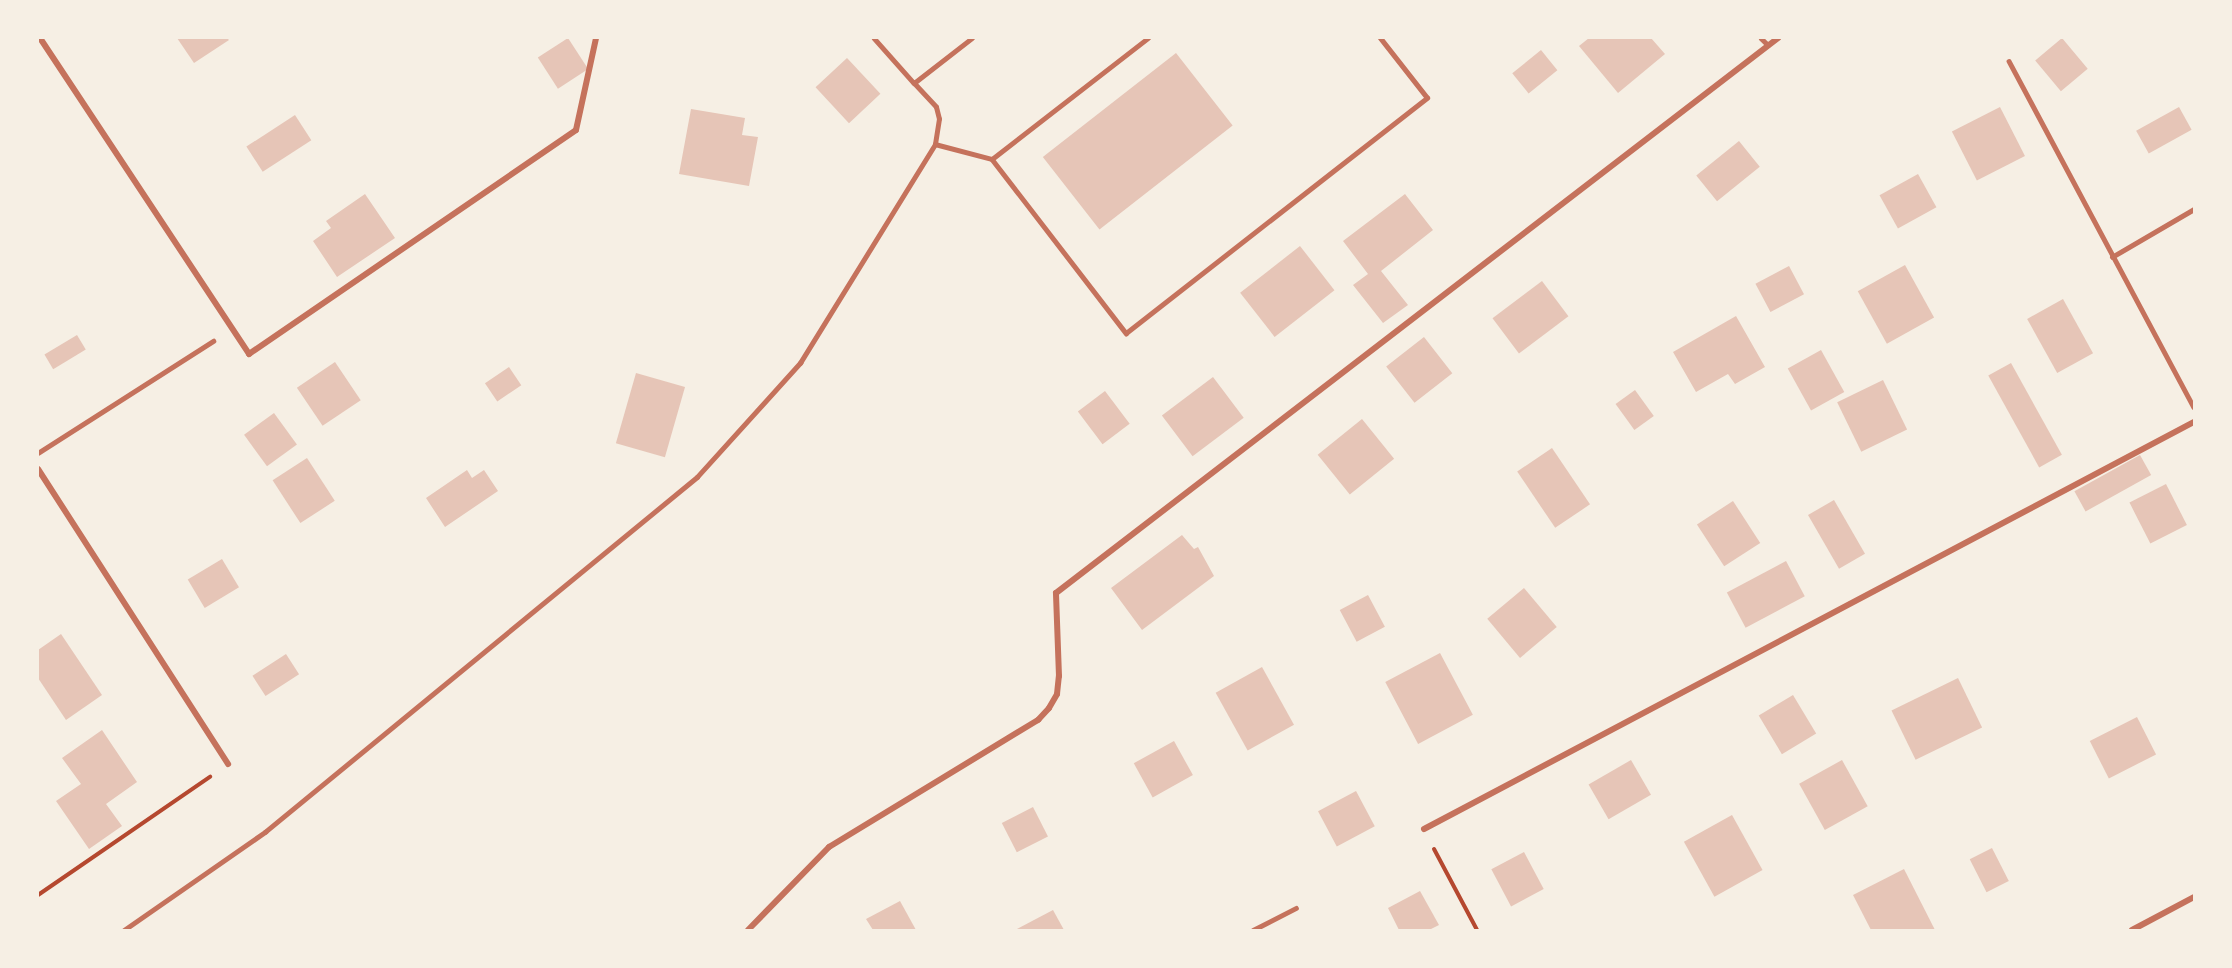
<!DOCTYPE html>
<html>
<head>
<meta charset="utf-8">
<style>
	body { margin:0 }
	#map { position:relative; width:2232px; height:968px; overflow:hidden; background:#f6efe4; font-family:"DejaVu Sans",sans-serif }
	div>[style] { position:absolute }
	.building>* { inset:0; background:#e6c5b7; transform-origin:0 0 }
	.path>* { height:4px; margin:-2px; padding:0 2px; transform-origin:2px; border-radius:2px; background:#b5482f }
	.service>* { height:4.5px; margin:-2.25px; padding:0 2.25px; transform-origin:2.25px; border-radius:2.25px; background:#c5725c }
	.minor>* { height:6px; margin:-3px; padding:0 3px; transform-origin:3px; border-radius:3px; background:#c5725c }
	span { translate:-50% -50%; white-space:nowrap; text-align:center; line-height:1.15; -webkit-text-stroke:6px #f6efe4; paint-order:stroke }
	.frame { position:absolute; inset:0; border:39px solid #f6efe4; pointer-events:none }
</style>
</head>
<body>
<div id="map">
	<div class="building">
		<div style="clip-path:polygon(177px 38px,227px 38px,229px 40px,194px 63px)"></div>
		<div style="left:568px;top:38px;width:37px;height:36px;rotate:57deg"></div>
		<div style="clip-path:polygon(1589px 38px,1651px 38px,1665px 54px,1618px 93px,1579px 46px)"></div>
		<div style="left:2062px;top:38px;width:40px;height:35px;rotate:50deg"></div>
		<div style="left:1541px;top:50px;width:26px;height:37px;rotate:51deg"></div>
		<div style="left:1176px;top:53px;width:92px;height:169px;rotate:52deg"></div>
		<div style="left:847px;top:58px;width:49px;height:43px;rotate:47deg"></div>
		<div style="left:2000px;top:107px;width:55px;height:54px;rotate:63deg"></div>
		<div style="left:2179px;top:107px;width:26px;height:49px;rotate:61deg"></div>
		<div style="clip-path:polygon(691px 109px,745px 118px,742px 135px,758px 137px,749px 186px,679px 174px)"></div>
		<div style="left:295px;top:115px;width:30px;height:58px;rotate:57deg"></div>
		<div style="left:1739px;top:141px;width:33px;height:55px;rotate:51deg"></div>
		<div style="left:1918px;top:174px;width:38px;height:44px;rotate:61deg"></div>
		<div style="clip-path:polygon(365px 194px,395px 238px,337px 277px,313px 241px,331px 228px,326px 221px)"></div>
		<div style="clip-path:polygon(1405px 194px,1433px 230px,1381px 271px,1408px 305px,1383px 323px,1353px 285px,1368px 274px,1343px 241px)"></div>
		<div style="left:1300px;top:246px;width:56px;height:76px;rotate:52deg"></div>
		<div style="left:1905px;top:265px;width:60px;height:54px;rotate:61deg"></div>
		<div style="left:1789px;top:266px;width:32px;height:38px;rotate:62deg"></div>
		<div style="left:1542px;top:281px;width:44px;height:62px;rotate:53deg"></div>
		<div style="left:2063px;top:299px;width:62px;height:41px;rotate:61deg"></div>
		<div style="clip-path:polygon(1736px 316px,1765px 367px,1735px 384px,1728px 374px,1696px 392px,1673px 352px)"></div>
		<div style="left:77px;top:335px;width:17px;height:38px;rotate:59deg"></div>
		<div style="left:1424px;top:337px;width:46px;height:48px;rotate:52deg"></div>
		<div style="left:1821px;top:350px;width:48px;height:38px;rotate:61deg"></div>
		<div style="left:335px;top:362px;width:46px;height:46px;rotate:56deg"></div>
		<div style="left:2011px;top:363px;width:105px;height:26px;rotate:61deg"></div>
		<div style="left:509px;top:367px;width:22px;height:29px;rotate:56deg"></div>
		<div style="left:636px;top:373px;width:51px;height:73px;rotate:16deg"></div>
		<div style="left:1213px;top:377px;width:51px;height:64px;rotate:53deg"></div>
		<div style="left:1883px;top:380px;width:55px;height:51px;rotate:64deg"></div>
		<div style="left:1635px;top:390px;width:32px;height:24px;rotate:54deg"></div>
		<div style="left:1105px;top:391px;width:41px;height:34px;rotate:53deg"></div>
		<div style="left:274px;top:413px;width:39px;height:37px;rotate:54deg"></div>
		<div style="left:1362px;top:419px;width:51px;height:57px;rotate:51deg"></div>
		<div style="left:1552px;top:448px;width:68px;height:42px;rotate:56deg"></div>
		<div style="left:2140px;top:455px;width:23px;height:75px;rotate:61deg"></div>
		<div style="left:307px;top:458px;width:51px;height:41px;rotate:57deg"></div>
		<div style="clip-path:polygon(467px 470px,472px 478px,484px 470px,498px 491px,445px 527px,426px 498px)"></div>
		<div style="left:2166px;top:484px;width:46px;height:41px;rotate:63deg"></div>
		<div style="left:1834px;top:500px;width:62px;height:30px;rotate:60deg"></div>
		<div style="left:1733px;top:501px;width:50px;height:43px;rotate:57deg"></div>
		<div style="clip-path:polygon(1182px 535px,1194px 549px,1198px 547px,1214px 576px,1142px 630px,1111px 588px)"></div>
		<div style="left:222px;top:559px;width:33px;height:40px;rotate:59deg"></div>
		<div style="left:1786px;top:561px;width:40px;height:67px;rotate:62deg"></div>
		<div style="left:1524px;top:588px;width:51px;height:48px;rotate:50deg"></div>
		<div style="left:1368px;top:595px;width:36px;height:32px;rotate:62deg"></div>
		<div style="clip-path:polygon(61px 634px,102px 695px,66px 720px,38px 678px,38px 650px)"></div>
		<div style="left:1440px;top:653px;width:70px;height:62px;rotate:62deg"></div>
		<div style="left:286px;top:654px;width:24px;height:40px;rotate:57deg"></div>
		<div style="left:1262px;top:667px;width:66px;height:53px;rotate:61deg"></div>
		<div style="left:1958px;top:678px;width:55px;height:74px;rotate:64deg"></div>
		<div style="left:1793px;top:695px;width:45px;height:40px;rotate:59deg"></div>
		<div style="left:2137px;top:717px;width:42px;height:53px;rotate:63deg"></div>
		<div style="clip-path:polygon(102px 730px,137px 782px,106px 804px,122px 826px,89px 849px,56px 801px,81px 784px,62px 758px)"></div>
		<div style="left:1174px;top:741px;width:39px;height:46px;rotate:61deg"></div>
		<div style="left:1631px;top:760px;width:40px;height:49px;rotate:60deg"></div>
		<div style="left:1842px;top:760px;width:53px;height:49px;rotate:61deg"></div>
		<div style="left:1356px;top:791px;width:40px;height:43px;rotate:62deg"></div>
		<div style="left:1033px;top:807px;width:33px;height:35px;rotate:63deg"></div>
		<div style="left:1732px;top:815px;width:63px;height:55px;rotate:61deg"></div>
		<div style="left:1992px;top:848px;width:37px;height:25px;rotate:63deg"></div>
		<div style="left:1524px;top:852px;width:42px;height:37px;rotate:62deg"></div>
		<div style="clip-path:polygon(1904px 869px,1935px 930px,1871px 930px,1853px 895px)"></div>
		<div style="clip-path:polygon(1420px 891px,1439px 925px,1429px 930px,1399px 930px,1388px 908px)"></div>
		<div style="clip-path:polygon(900px 901px,916px 930px,873px 930px,866px 919px)"></div>
		<div style="clip-path:polygon(1053px 910px,1064px 930px,1015px 930px)"></div>
	</div>
	<div class="path">
		<div style="left:1434px;top:849px;width:92px;rotate:62deg"></div>
		<div style="left:38px;top:895px;width:209px;rotate:-34.5deg"></div>
	</div>
	<div class="service">
		<div style="left:874px;top:38px;width:60px;rotate:48.4deg"></div>
		<div style="left:1761px;top:38px;width:10px;rotate:45deg"></div>
		<div style="left:2009px;top:61px;width:392px;rotate:61.9deg"></div>
		<div style="left:935px;top:144px;width:59px;rotate:14.7deg"></div>
		<div style="left:992px;top:159px;width:220px;rotate:52.4deg"></div>
		<div style="left:1126px;top:333px;width:382px;rotate:-38deg"></div>
		<div style="left:1427px;top:98px;width:76px;rotate:-128.1deg"></div>
		<div style="left:992px;top:159px;width:197px;rotate:-37.8deg"></div>
		<div style="left:2112px;top:257px;width:95px;rotate:-30.3deg"></div>
		<div style="left:38px;top:453px;width:208px;rotate:-32.6deg"></div>
		<div style="left:124px;top:930px;width:172px;rotate:-34.8deg"></div>
		<div style="left:265px;top:832px;width:559px;rotate:-39.41deg"></div>
		<div style="left:697px;top:477px;width:154px;rotate:-47.9deg"></div>
		<div style="left:800px;top:363px;width:257px;rotate:-58.3deg"></div>
		<div style="left:935px;top:144px;width:25px;rotate:-81deg"></div>
		<div style="left:939px;top:119px;width:12px;rotate:-104deg"></div>
		<div style="left:936px;top:107px;width:33px;rotate:-133deg"></div>
		<div style="left:914px;top:83px;width:73px;rotate:-37.8deg"></div>
		<div style="left:1253px;top:930px;width:48px;rotate:-27.1deg"></div>
	</div>
	<div class="minor">
		<div style="left:40px;top:38px;width:379px;rotate:56.5deg"></div>
		<div style="left:249px;top:354px;width:396px;rotate:-34.4deg"></div>
		<div style="left:576px;top:130px;width:94px;rotate:-77.7deg"></div>
		<div style="left:38px;top:469px;width:351px;rotate:57.2deg"></div>
		<div style="left:1424px;top:829px;width:871px;rotate:-27.86deg"></div>
		<div style="left:748px;top:930px;width:116px;rotate:-45.7deg"></div>
		<div style="left:829px;top:847px;width:245px;rotate:-31.3deg"></div>
		<div style="left:1038px;top:720px;width:16px;rotate:-47deg"></div>
		<div style="left:1049px;top:708px;width:16px;rotate:-60deg"></div>
		<div style="left:1057px;top:694px;width:18px;rotate:-84deg"></div>
		<div style="left:1059px;top:676px;width:83px;rotate:-92.1deg"></div>
		<div style="left:1056px;top:593px;width:911px;rotate:-37.55deg"></div>
		<div style="left:2132px;top:930px;width:70px;rotate:-28deg"></div>
	</div>
	<div class="frame"></div>
</div>
</body>
</html>
